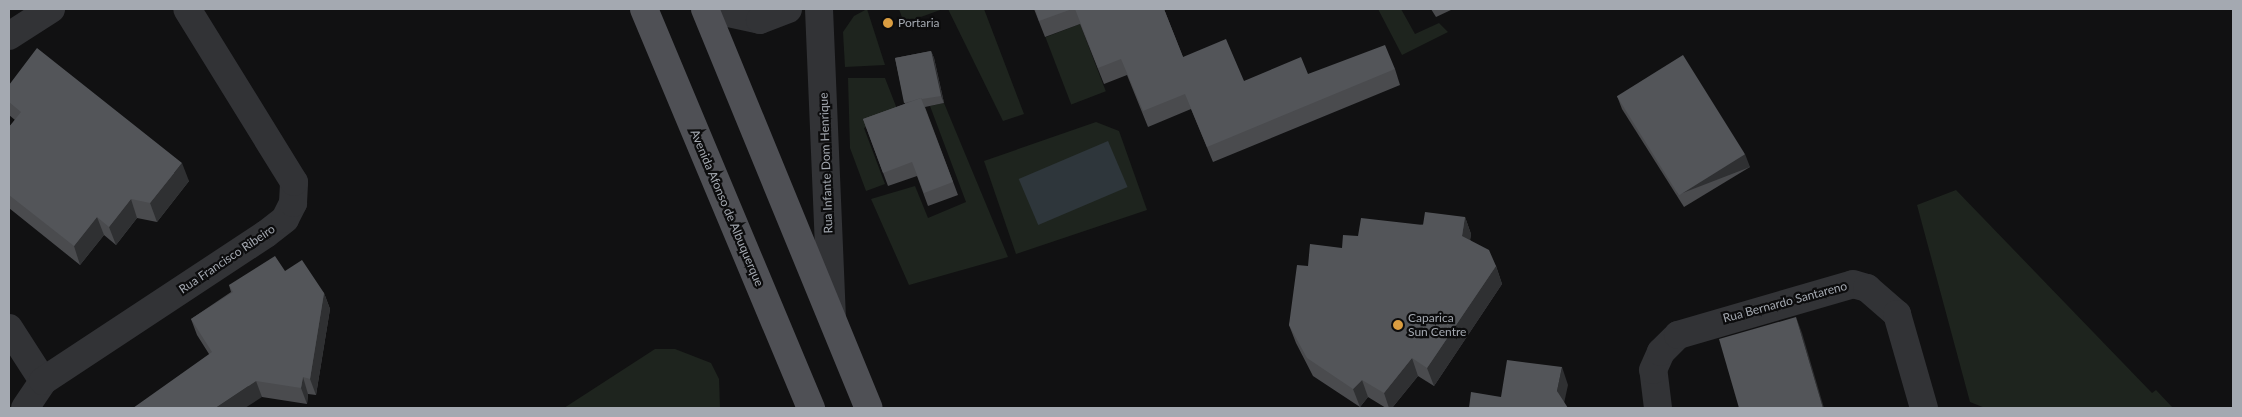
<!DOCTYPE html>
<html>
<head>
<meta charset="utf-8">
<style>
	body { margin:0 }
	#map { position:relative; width:2242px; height:417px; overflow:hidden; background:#111112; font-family:Lato,sans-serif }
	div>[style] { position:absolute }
	.green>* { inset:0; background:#1e241e; transform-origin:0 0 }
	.water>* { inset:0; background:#2e363b; transform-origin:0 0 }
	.minor>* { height:28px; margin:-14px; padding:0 14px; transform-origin:14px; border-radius:14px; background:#323336 }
	.primary>* { height:28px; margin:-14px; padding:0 14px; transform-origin:14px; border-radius:14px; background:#4f5055 }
	.wall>* { inset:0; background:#4a4b4e }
	.shaded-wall>* { inset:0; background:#2f3032; transform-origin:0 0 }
	.building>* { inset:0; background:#535559; transform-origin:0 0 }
	.dots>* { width:14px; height:14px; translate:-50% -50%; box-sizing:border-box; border:2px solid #0c0c0d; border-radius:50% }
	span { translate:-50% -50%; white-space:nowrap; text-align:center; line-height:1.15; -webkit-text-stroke:4.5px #0c0c0d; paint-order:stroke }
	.poi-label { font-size:12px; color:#a4a9b1 }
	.left { translate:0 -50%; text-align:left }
	.street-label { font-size:12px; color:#a4a9b1 }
	.frame { position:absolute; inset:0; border:10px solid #a4a9b1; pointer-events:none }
</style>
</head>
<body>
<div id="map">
	<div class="green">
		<div style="clip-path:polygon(867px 9px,885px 65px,845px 67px,843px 32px,854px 16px)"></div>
		<div style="clip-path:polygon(899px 9px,943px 9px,904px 23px)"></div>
		<div style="clip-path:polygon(948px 9px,984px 9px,1024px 114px,1003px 121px)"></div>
		<div style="clip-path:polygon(1378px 9px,1401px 9px,1415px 34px,1439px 23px,1448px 32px,1402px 55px)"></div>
		<div style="left:1080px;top:24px;width:72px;height:37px;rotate:69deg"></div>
		<div style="clip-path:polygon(848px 78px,885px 78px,899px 114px,864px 128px,885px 184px,866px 191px,850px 148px)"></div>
		<div style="clip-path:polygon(944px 103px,1008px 257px,909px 285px,871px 199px,915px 186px,928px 218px,966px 202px,930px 106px)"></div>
		<div style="clip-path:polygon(1096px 122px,1119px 131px,1147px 210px,1016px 254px,984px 161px)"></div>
		<div style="clip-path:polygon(1956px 190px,2152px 393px,2156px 390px,2173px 408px,1985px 408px,1970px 402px,1917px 205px)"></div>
		<div style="clip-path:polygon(655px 349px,675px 349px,711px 363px,719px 379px,720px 408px,564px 408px)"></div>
	</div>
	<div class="water">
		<div style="left:1108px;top:141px;width:50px;height:97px;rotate:67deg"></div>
	</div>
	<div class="minor">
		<div style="left:710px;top:9px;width:51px;rotate:12.4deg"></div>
		<div style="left:760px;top:20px;width:30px;rotate:-21deg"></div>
		<div style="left:819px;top:9px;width:306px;rotate:87.6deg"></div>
		<div style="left:9px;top:36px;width:50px;rotate:-32.7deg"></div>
		<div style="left:9px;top:328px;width:63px;rotate:57.3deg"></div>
		<div style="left:25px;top:408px;width:32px;rotate:-56deg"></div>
		<div style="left:43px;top:381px;width:267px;rotate:-33.4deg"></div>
		<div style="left:266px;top:234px;width:24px;rotate:-38deg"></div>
		<div style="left:285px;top:219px;width:18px;rotate:-63deg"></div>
		<div style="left:293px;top:203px;width:21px;rotate:-87deg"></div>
		<div style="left:294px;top:182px;width:203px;rotate:-121.7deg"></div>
		<div style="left:1658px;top:408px;width:38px;rotate:-97deg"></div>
		<div style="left:1653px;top:370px;width:20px;rotate:-66deg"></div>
		<div style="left:1661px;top:352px;width:24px;rotate:-45deg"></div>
		<div style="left:1678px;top:335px;width:182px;rotate:-16.2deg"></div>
		<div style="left:1853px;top:284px;width:15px;rotate:16deg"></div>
		<div style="left:1867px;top:288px;width:40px;rotate:41deg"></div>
		<div style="left:1897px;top:314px;width:98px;rotate:74deg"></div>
	</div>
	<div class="primary">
		<div style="left:644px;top:9px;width:433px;rotate:67.3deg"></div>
		<div style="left:705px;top:9px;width:431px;rotate:67.7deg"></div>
	</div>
	<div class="wall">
		<div style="clip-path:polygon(1034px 9px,1164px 9px,1183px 57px,1244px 81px,1308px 74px,1395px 69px,1400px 85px,1213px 162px,1191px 109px,1148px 127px,1127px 75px,1104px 84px,1080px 24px,1045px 37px)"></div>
		<div style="clip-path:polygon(1431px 9px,1453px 9px,1436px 17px)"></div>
		<div style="clip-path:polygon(931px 51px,934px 58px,944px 103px,925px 107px,958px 195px,928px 206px,917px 176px,888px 186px,863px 119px,905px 104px,895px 58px)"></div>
		<div style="clip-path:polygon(9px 85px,189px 181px,157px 222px,137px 218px,116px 245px,104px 235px,80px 265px,9px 208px,9px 127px,15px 120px,9px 115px)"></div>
		<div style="clip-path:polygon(1617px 96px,1750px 167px,1684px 207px,1622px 109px)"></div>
		<div style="clip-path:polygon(1465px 217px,1471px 234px,1470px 240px,1496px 266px,1502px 284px,1434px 386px,1418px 376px,1392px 408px,1386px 408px,1368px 397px,1360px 407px,1313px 376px,1296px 343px,1289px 325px,1308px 266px,1342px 248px,1358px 236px)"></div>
		<div style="clip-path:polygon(285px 271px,324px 293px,330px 309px,316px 395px,308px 394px,307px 404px,262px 397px,209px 354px,197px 335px,191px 319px,231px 292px,229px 285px)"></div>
	</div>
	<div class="shaded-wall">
		<div style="clip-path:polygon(931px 51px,934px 58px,944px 103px,941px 96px)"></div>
		<div style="left:1745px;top:154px;width:14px;height:77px;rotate:69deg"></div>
		<div style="clip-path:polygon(182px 163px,189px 181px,157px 222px,150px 203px)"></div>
		<div style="clip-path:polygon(131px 199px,137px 218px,116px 245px,109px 227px)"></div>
		<div style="clip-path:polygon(97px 217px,104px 235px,80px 265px,74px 246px)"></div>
		<div style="clip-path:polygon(1465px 217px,1471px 234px,1468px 254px,1462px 236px)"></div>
		<div style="clip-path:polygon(1496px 266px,1502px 284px,1434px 386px,1427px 368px)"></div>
		<div style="clip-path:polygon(324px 293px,330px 309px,316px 395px,310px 379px)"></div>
		<div style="clip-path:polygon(1796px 317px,1802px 333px,1824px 408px,1823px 408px)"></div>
		<div style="clip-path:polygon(1412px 358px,1418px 376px,1392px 408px,1389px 408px,1384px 393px)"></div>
		<div style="clip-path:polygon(1562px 367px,1568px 385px,1563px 408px,1557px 391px)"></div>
		<div style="clip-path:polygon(303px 377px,308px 394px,307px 404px,301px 388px)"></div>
		<div style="clip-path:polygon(1362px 380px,1368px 397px,1360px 407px,1353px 389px)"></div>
		<div style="clip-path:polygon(256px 381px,262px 397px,245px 408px,218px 408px,217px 407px)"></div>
	</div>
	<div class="building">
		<div style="clip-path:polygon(1035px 9px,1072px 9px,1039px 21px)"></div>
		<div style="clip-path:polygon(1075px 9px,1164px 9px,1183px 57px,1226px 39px,1244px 81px,1301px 57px,1308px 74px,1385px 45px,1395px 69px,1207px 147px,1185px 94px,1143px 111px,1121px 59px,1098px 68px)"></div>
		<div style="clip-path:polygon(37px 48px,182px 163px,150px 203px,131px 199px,109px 227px,97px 217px,74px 246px,9px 195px,9px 127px,21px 112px,9px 102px,9px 85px)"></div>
		<div style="clip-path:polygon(931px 51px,941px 96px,922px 99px,921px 98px,912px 101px,904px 103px,895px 58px)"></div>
		<div style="left:1683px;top:55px;width:117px;height:78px;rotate:58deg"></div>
		<div style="clip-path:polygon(921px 98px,953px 182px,924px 193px,912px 162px,883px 173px,863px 119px)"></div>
		<div style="clip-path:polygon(1425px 212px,1465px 217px,1462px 236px,1489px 250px,1496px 266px,1427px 368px,1412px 358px,1384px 393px,1362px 380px,1353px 389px,1307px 358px,1289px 325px,1297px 265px,1308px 266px,1310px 244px,1342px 248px,1343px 235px,1358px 236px,1361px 218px,1423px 225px)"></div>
		<div style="clip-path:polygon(275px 256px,285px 271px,302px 260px,324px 293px,310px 379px,303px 377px,301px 388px,256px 381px,217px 407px,218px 408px,133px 408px,212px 352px,191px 319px,233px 292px,229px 285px)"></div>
		<div style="clip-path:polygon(1796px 317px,1823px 408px,1739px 408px,1719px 339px)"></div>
		<div style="clip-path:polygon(1507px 360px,1562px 367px,1557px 391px,1568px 408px,1469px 408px,1471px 392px,1501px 397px)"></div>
	</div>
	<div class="dots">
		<div style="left:888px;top:23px;background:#da9d41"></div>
		<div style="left:1398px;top:325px;background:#da9d41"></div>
	</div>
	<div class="poi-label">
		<span class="left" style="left:898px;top:23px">Portaria</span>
		<span class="left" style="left:1408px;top:325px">Caparica<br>Sun Centre</span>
	</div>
	<div class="street-label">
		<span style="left:826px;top:163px;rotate:-92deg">Rua Infante Dom Henrique</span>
		<span style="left:727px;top:208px;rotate:67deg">Avenida Afonso de Albuquerque</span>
		<span style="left:227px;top:259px;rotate:-34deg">Rua Francisco Ribeiro</span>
		<span style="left:1785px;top:302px;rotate:-15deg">Rua Bernardo Santareno</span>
	</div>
	<div class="frame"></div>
</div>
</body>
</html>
